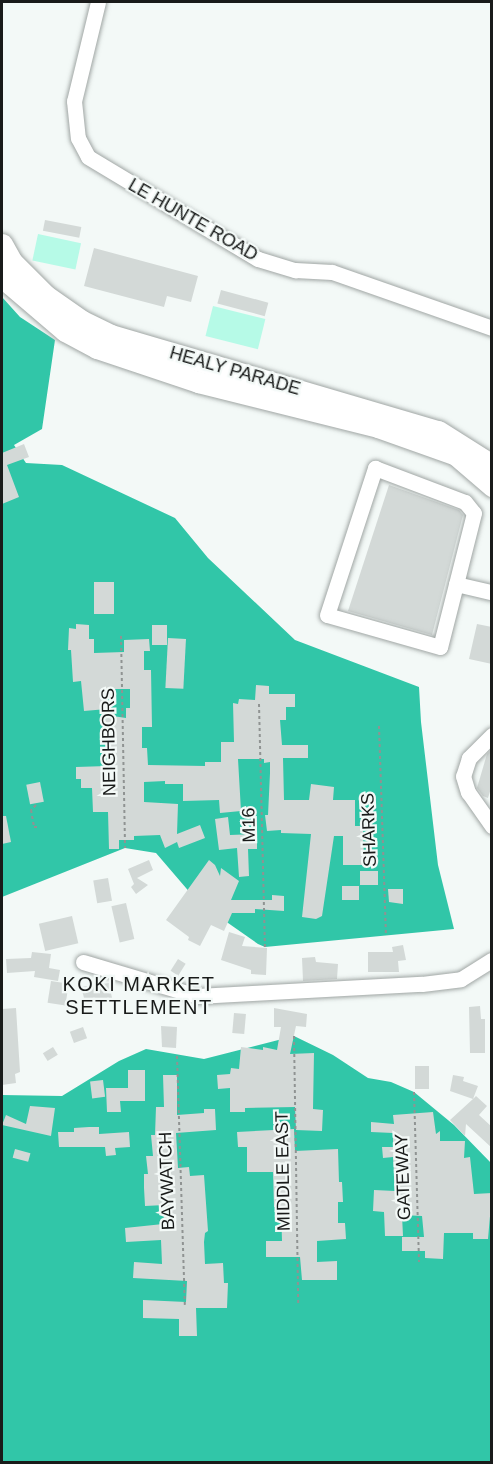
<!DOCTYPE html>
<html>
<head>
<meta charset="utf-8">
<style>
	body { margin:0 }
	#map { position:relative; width:493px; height:1464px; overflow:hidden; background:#f3f9f7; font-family:Arial,sans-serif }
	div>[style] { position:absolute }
	.green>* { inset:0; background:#b6fae7; transform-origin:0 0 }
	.water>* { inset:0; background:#31c6a8 }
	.building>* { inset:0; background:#d3d9d7; transform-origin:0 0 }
	.path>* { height:2px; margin-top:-1px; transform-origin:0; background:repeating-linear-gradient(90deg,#8f9392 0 3px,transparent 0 6px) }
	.roads { filter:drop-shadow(0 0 2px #a0a6a4) drop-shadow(0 0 2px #a0a6a4) }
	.minor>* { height:15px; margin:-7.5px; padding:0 7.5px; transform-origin:7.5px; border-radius:7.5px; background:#fff }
	.highway>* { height:21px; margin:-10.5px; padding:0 10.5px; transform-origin:10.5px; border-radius:10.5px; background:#fff }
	span { translate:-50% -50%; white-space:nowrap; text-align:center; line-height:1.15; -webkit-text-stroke:4.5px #f3f9f7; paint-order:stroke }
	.street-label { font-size:18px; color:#191b1a }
	.neighbourhood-label { font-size:20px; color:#191b1a; letter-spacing:1.5px }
	.frame { position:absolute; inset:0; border:3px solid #191b1a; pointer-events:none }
</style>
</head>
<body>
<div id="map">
	<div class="green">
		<div style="left:38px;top:234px;width:44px;height:27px;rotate:12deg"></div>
		<div style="left:213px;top:306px;width:54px;height:31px;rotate:14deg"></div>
	</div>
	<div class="water">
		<div style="clip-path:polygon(2px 297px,20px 317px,55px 340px,42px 429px,14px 445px,26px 463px,62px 465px,175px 518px,208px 558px,295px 640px,419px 687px,421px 722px,438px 865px,454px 929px,265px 947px,258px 944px,198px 902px,156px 853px,125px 848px,2px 897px)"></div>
		<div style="clip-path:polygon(294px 1036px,333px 1055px,368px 1078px,391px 1082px,414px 1092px,454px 1125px,491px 1163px,491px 1462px,2px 1462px,2px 1095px,62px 1096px,119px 1061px,146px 1049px,204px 1059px)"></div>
	</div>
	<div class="building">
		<div style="left:45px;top:220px;width:37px;height:11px;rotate:11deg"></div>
		<div style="clip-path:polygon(94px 248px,198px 276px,191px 302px,167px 296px,164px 307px,84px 286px)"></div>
		<div style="left:221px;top:290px;width:49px;height:14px;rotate:15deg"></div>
		<div style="clip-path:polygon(24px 444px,29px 457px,7px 465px,19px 497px,2px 504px,2px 453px)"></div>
		<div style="clip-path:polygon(389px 485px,459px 510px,463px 515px,432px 635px,348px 611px)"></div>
		<div style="left:94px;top:582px;width:20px;height:32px"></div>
		<div style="clip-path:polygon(76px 624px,89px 625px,89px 639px,94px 639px,94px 653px,124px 652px,124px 640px,149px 639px,150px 651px,144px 651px,144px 670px,151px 670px,152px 727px,142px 727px,142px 748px,147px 748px,148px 765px,205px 766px,205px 762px,221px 762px,221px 742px,234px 742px,233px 703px,238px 704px,239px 699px,255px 700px,256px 685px,269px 686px,269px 694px,295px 694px,295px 707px,286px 707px,286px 720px,280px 720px,282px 745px,308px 745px,308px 758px,283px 758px,284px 800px,309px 800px,311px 784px,334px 787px,333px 800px,355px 800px,355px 826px,363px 826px,364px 865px,343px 865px,343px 836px,334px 836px,322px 916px,316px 919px,302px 917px,311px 834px,281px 833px,281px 830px,267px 831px,265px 815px,268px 815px,270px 773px,270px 762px,264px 763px,264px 759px,238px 759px,241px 811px,220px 813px,219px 800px,183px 801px,183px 784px,165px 784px,165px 781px,144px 782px,144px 802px,178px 804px,177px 834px,200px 825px,205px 838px,179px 848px,177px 842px,165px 848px,160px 835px,134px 836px,134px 840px,119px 840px,119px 849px,109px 849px,108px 812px,93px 812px,92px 788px,81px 788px,81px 779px,76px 779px,76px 767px,107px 766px,106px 744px,100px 744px,100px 732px,103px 732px,106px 715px,126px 718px,126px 708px,130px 708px,130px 689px,105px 689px,107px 709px,84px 711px,81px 681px,73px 682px,71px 650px,68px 650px,69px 628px,76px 629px)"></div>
		<div style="clip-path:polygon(477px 624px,492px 627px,492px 664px,469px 659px)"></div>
		<div style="left:152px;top:625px;width:15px;height:20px"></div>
		<div style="left:168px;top:638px;width:18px;height:50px;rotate:3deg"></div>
		<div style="clip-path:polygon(492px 749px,492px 785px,488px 798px,483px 796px,477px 788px,487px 754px)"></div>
		<div style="left:40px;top:782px;width:20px;height:14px;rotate:79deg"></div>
		<div style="clip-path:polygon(2px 816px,6px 816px,11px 842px,2px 844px)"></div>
		<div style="clip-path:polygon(228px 817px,230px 835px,257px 834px,257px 849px,248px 849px,249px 876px,239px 877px,237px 848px,219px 850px,215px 819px)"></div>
		<div style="clip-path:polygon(149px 860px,153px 870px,137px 878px,148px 885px,136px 894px,131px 887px,134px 884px,128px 869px)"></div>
		<div style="clip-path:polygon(209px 860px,215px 865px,220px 876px,221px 868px,239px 881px,231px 900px,272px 900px,272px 895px,284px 896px,284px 911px,255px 909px,255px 913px,232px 913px,224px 931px,211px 925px,200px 946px,188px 940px,189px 937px,166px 920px)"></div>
		<div style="left:360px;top:871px;width:18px;height:14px"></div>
		<div style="left:108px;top:878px;width:23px;height:15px;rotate:80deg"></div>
		<div style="left:342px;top:886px;width:17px;height:14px"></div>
		<div style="clip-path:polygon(388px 889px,403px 889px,403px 904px,389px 902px)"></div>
		<div style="left:126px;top:903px;width:37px;height:15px;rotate:77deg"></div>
		<div style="left:72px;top:916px;width:28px;height:34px;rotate:77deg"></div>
		<div style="clip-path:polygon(229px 932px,245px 937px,242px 946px,267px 948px,266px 975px,251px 974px,251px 970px,221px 960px)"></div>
		<div style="clip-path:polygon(403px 945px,406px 960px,398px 961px,399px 972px,368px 972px,368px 952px,393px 952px,392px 947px)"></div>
		<div style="clip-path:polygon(32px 952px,51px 954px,49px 968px,60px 970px,58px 981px,34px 977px,35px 971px,7px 973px,6px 959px,31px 958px)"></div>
		<div style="clip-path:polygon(315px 957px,316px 962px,338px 964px,337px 979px,303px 981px,302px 958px)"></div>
		<div style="left:178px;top:959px;width:9px;height:14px;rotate:32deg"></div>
		<div style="left:51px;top:981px;width:18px;height:22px;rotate:9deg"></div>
		<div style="clip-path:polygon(109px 983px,112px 998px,86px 1005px,81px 987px)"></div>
		<div style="clip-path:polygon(480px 1006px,481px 1019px,485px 1019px,485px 1053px,470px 1053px,469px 1007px)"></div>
		<div style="clip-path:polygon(16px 1008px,20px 1072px,15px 1074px,16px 1083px,2px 1085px,2px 1009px)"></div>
		<div style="clip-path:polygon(274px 1008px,307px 1014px,306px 1027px,296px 1026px,290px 1054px,314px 1053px,313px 1109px,323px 1110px,322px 1131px,296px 1130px,295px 1107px,245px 1108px,245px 1112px,230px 1112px,230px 1088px,218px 1089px,217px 1075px,230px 1074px,231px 1068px,239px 1069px,241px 1047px,263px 1050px,263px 1047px,277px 1050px,281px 1027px,274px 1027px)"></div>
		<div style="left:234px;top:1013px;width:12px;height:20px;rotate:5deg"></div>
		<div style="clip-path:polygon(161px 1026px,177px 1027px,176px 1048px,162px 1047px)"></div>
		<div style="left:83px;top:1027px;width:12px;height:14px;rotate:70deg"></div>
		<div style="left:53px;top:1047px;width:9px;height:12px;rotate:58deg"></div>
		<div style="left:415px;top:1066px;width:14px;height:23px"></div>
		<div style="clip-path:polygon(128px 1070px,145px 1070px,145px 1101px,120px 1101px,121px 1112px,107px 1112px,106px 1088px,128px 1088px)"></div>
		<div style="clip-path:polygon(163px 1075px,177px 1075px,177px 1115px,204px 1113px,204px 1109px,215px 1109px,216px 1130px,176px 1133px,178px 1168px,189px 1167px,190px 1176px,204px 1175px,208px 1231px,205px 1233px,204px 1242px,205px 1264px,223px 1263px,224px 1283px,228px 1283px,227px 1308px,196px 1308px,197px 1336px,179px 1336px,179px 1319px,143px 1318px,143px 1300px,186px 1302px,187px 1281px,133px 1278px,134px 1262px,162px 1264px,161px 1240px,126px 1242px,125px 1228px,163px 1224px,165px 1205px,145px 1206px,144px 1188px,144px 1174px,148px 1174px,146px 1156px,153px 1156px,151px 1135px,155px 1135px,156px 1107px,164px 1107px)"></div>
		<div style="clip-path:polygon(453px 1075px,464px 1077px,463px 1081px,478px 1086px,473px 1099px,476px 1096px,487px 1106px,479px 1115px,492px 1127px,492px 1148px,466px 1124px,465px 1136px,450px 1120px,473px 1099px,450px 1091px)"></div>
		<div style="left:103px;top:1080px;width:17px;height:13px;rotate:83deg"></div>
		<div style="clip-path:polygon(30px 1106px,55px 1108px,51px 1136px,2px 1125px,6px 1115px,26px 1124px)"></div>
		<div style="clip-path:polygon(433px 1112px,436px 1134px,440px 1131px,440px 1141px,465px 1141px,464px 1158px,470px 1157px,474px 1194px,492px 1193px,488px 1239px,473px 1239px,473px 1233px,444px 1233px,443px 1259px,425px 1258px,425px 1251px,402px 1251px,402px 1237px,424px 1237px,422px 1216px,402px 1215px,403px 1236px,385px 1236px,384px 1212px,373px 1211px,374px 1190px,395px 1191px,393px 1157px,383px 1158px,382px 1147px,393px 1147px,393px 1133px,371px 1132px,371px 1122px,394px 1124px,393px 1115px)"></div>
		<div style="clip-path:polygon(89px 1127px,99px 1127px,99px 1134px,129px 1132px,130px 1147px,115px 1148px,116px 1155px,106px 1156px,105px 1147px,59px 1147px,58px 1132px,74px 1132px,74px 1128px)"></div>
		<div style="clip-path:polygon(294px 1129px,295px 1151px,338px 1149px,339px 1182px,342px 1182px,343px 1202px,338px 1202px,338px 1223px,345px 1223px,346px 1239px,317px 1241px,317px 1262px,337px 1261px,337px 1280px,302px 1280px,300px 1257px,266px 1257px,266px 1241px,282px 1241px,281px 1207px,274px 1207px,273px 1172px,247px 1172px,247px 1147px,238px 1147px,237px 1132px)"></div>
		<div style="left:15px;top:1149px;width:16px;height:9px;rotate:15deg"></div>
	</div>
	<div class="path">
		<div style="left:121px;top:636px;width:212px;rotate:88.9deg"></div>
		<div style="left:259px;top:704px;width:243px;rotate:88.6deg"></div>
		<div style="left:379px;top:726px;width:208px;rotate:88.1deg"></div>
		<div style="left:36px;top:805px;width:7px;rotate:135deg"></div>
		<div style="left:31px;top:810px;width:17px;rotate:80deg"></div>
		<div style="left:34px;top:827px;width:4px"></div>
		<div style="left:294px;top:1036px;width:269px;rotate:89.1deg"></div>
		<div style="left:177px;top:1056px;width:249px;rotate:88.2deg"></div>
		<div style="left:414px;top:1092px;width:170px;rotate:88.3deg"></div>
	</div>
	<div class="roads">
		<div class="minor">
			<div style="left:98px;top:2px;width:102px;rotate:103.6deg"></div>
			<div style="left:74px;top:101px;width:37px;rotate:84deg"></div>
			<div style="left:78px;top:138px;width:21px;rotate:62deg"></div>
			<div style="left:88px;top:157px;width:198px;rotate:31deg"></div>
			<div style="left:258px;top:259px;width:39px;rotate:17deg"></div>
			<div style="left:295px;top:270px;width:37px;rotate:3deg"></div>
			<div style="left:332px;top:272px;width:170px;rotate:19.3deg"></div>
			<div style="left:375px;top:468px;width:96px;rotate:20.7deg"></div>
			<div style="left:465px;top:502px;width:14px;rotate:51deg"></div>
			<div style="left:474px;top:513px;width:138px;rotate:104.2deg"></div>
			<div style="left:440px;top:647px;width:117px;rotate:-164.2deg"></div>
			<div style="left:327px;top:615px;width:155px;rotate:-71.9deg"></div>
			<div style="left:456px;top:584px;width:37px;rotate:13deg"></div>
			<div style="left:492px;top:735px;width:33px;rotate:135deg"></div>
			<div style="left:469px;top:758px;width:19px;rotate:108deg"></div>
			<div style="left:463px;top:776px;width:17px;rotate:73deg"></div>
			<div style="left:468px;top:792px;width:42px;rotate:54.8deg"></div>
			<div style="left:83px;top:962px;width:119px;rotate:16.6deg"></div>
			<div style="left:197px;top:996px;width:225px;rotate:-3.1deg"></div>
			<div style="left:422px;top:984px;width:39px;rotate:-7deg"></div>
			<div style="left:461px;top:979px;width:36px;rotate:-32deg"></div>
		</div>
		<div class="highway">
			<div style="left:2px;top:244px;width:21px;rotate:61deg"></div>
			<div style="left:12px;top:262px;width:47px;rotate:45deg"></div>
			<div style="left:45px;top:295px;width:45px;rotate:35.1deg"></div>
			<div style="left:82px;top:321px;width:32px;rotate:26deg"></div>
			<div style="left:111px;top:335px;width:341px;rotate:16.4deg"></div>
			<div style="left:438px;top:431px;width:64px;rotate:32.2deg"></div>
			<div style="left:2px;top:274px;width:13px;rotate:51deg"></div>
			<div style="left:10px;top:284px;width:72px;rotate:40.5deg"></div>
			<div style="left:65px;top:331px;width:36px;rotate:28deg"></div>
			<div style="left:97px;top:348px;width:107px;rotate:18.6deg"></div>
			<div style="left:198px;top:382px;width:186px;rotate:14deg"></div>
			<div style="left:378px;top:427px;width:83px;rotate:19.7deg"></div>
			<div style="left:456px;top:455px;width:48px;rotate:40.7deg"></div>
		</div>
	</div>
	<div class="street-label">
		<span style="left:193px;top:220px;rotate:30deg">LE HUNTE ROAD</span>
		<span style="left:235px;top:371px;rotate:16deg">HEALY PARADE</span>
		<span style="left:109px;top:742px;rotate:-91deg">NEIGHBORS</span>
		<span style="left:249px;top:825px;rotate:-91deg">M16</span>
		<span style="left:369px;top:830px;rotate:-92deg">SHARKS</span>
		<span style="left:283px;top:1171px;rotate:-91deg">MIDDLE EAST</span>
		<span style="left:403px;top:1177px;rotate:-92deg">GATEWAY</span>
		<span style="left:167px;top:1181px;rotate:-92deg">BAYWATCH</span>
	</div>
	<div class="neighbourhood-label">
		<span style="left:139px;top:996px">KOKI MARKET<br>SETTLEMENT</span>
	</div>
	<div class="frame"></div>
</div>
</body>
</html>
